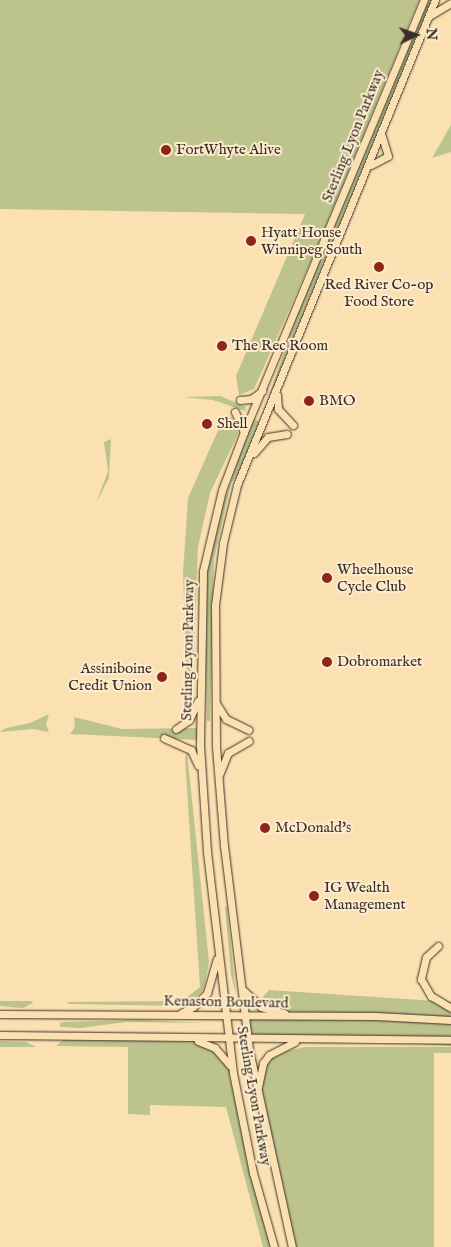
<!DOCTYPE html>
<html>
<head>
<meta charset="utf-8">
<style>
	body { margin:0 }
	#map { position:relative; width:451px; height:1247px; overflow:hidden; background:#fbe1b2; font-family:"IM FELL English",serif }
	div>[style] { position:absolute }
	.green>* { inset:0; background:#bdc38d }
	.roads { filter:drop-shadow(0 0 1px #3b2e29) drop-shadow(0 0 1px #3b2e29) }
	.major>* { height:7px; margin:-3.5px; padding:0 3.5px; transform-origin:3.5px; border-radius:3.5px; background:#fbe1b2 }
	.dots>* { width:14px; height:14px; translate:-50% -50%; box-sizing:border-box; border:2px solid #fceccd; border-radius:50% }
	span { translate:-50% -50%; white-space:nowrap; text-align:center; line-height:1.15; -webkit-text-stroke:4px #fceccd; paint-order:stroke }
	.street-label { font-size:15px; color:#3b2e29 }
	.poi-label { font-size:15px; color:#3b2e29 }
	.left { translate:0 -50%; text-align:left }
	.right { translate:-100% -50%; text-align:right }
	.north { position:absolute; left:391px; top:10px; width:50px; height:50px; -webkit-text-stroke:4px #fceccd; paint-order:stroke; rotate:87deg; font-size:14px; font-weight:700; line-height:20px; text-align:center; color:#3b2e29 }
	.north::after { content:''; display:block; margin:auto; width:18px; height:22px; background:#3b2e29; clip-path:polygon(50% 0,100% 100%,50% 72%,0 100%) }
</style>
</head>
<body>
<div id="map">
	<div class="green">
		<div style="clip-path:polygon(0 0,419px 0,317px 247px,254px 389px,239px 395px,236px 376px,305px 214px,0 209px)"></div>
		<div style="clip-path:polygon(428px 0,432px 0,267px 402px,297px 314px)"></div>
		<div style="clip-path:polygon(451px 125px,451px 152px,432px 158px)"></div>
		<div style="clip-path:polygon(220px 396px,246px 407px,245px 411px,213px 400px,183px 397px)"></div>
		<div style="clip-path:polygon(228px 415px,235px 422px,238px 434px,210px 493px,198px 547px,192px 707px,188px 717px,183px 573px,188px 498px,224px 417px)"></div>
		<div style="clip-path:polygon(251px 418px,263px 423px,244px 468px,231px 483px,214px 559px,210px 721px,207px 721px,204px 614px,207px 572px,213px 535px)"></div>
		<div style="clip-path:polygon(111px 439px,109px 478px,96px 503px,108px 471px,104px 442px)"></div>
		<div style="clip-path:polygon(49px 714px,46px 724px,49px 732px,33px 729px,0 732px,6px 728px,30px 723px)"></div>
		<div style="clip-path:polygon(74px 717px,122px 729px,194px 728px,200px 730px,200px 740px,70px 734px,75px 727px)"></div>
		<div style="clip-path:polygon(187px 752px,209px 962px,204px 988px,194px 1000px,180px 1006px,70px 1004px,66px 1002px,182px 1001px,200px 987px,185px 759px)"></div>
		<div style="clip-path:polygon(225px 907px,227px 907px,236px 995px,231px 974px)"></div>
		<div style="clip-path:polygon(269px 990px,451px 1002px,451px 1046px,350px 1039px,248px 1039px,245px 1015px,292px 1016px,255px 1006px)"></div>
		<div style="clip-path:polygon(0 1001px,32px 1001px,33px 1003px,23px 1008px,10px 1007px,0 1006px)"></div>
		<div style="clip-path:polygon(140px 1020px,208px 1023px,126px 1022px,81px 1028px,60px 1027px,60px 1023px,64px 1022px)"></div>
		<div style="clip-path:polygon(190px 1038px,215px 1048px,233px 1073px,253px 1173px,274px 1247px,263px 1247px,226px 1107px,150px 1105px,150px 1115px,128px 1114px,128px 1047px,56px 1046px,63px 1040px)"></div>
		<div style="clip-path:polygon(0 1041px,26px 1042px,36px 1047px,0 1047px)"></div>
		<div style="clip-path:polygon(305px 1047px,451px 1047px,451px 1053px,434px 1053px,434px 1247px,292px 1247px,257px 1093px,269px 1055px)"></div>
	</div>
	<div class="roads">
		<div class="major">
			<div style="left:431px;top:15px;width:23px;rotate:-31deg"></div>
			<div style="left:371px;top:165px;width:19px;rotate:-28deg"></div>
			<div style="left:388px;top:156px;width:21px;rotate:-107deg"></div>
			<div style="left:277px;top:395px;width:14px;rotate:86deg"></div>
			<div style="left:278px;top:409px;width:22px;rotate:47deg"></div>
			<div style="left:240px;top:400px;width:11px;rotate:-5deg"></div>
			<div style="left:251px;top:399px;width:14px;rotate:-36deg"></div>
			<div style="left:235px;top:412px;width:22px;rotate:66deg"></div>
			<div style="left:254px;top:453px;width:21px;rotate:-49deg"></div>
			<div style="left:268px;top:437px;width:19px;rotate:-9deg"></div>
			<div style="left:216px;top:703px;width:19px;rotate:58deg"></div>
			<div style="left:226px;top:719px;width:25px;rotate:26deg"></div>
			<div style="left:176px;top:729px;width:16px;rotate:-35deg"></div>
			<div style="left:189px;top:720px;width:21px;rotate:-65deg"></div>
			<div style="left:164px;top:738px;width:30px;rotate:24deg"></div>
			<div style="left:191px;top:750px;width:17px;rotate:65deg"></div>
			<div style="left:219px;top:775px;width:24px;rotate:-68deg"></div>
			<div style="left:228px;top:753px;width:24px;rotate:-30deg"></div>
			<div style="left:438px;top:946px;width:16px;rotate:137deg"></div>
			<div style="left:426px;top:957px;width:23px;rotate:103deg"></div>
			<div style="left:421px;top:979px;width:20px;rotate:60deg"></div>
			<div style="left:431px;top:996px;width:23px;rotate:31deg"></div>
			<div style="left:243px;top:990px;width:25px;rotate:43deg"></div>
			<div style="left:261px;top:1007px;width:24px;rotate:15deg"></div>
			<div style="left:181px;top:1013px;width:13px;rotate:-27deg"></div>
			<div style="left:193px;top:1007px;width:20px;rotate:-45deg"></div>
			<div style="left:207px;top:993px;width:35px;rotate:-74deg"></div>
			<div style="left:0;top:1014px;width:376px;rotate:0.3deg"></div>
			<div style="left:376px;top:1016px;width:75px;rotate:3.1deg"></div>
			<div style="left:0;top:1035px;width:451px;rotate:0.6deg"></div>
			<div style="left:198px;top:1041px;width:18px;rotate:22deg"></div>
			<div style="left:215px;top:1048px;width:23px;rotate:49deg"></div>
			<div style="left:258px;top:1087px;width:25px;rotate:-78deg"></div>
			<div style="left:263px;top:1063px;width:10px;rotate:-53deg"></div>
			<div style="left:269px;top:1055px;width:29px;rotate:-27deg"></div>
			<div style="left:274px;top:1247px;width:77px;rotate:-105.8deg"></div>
			<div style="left:253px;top:1173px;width:102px;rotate:-101.3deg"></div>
			<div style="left:233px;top:1073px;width:224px;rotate:-96.7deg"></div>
			<div style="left:207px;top:851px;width:106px;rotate:-93.8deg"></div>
			<div style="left:200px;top:745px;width:174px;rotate:-89deg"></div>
			<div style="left:203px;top:571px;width:83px;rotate:-76.8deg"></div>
			<div style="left:222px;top:490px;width:62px;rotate:-69.2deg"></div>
			<div style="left:244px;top:432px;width:468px;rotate:-67.4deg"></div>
			<div style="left:292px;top:1247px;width:203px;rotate:-102.3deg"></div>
			<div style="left:249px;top:1049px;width:205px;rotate:-97deg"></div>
			<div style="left:224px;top:846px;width:99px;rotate:-94.6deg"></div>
			<div style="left:216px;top:747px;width:142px;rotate:-90.4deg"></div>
			<div style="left:215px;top:605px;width:63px;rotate:-82.6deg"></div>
			<div style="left:223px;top:543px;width:60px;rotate:-76.4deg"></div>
			<div style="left:237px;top:485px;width:524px;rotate:-67.79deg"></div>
		</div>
	</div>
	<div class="dots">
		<div style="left:166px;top:150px;background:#8f2418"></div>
		<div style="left:251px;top:241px;background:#8f2418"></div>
		<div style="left:379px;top:267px;background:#8f2418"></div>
		<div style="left:222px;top:346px;background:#8f2418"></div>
		<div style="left:309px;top:401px;background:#8f2418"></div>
		<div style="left:207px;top:424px;background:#8f2418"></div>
		<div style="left:327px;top:578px;background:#8f2418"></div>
		<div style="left:327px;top:662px;background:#8f2418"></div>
		<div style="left:162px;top:677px;background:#8f2418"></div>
		<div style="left:265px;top:828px;background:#8f2418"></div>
		<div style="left:314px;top:896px;background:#8f2418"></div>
	</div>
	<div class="street-label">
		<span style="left:353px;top:136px;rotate:-68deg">Sterling Lyon Parkway</span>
		<span style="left:188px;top:650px;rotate:-89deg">Sterling Lyon Parkway</span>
		<span style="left:226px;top:1002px;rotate:1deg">Kenaston Boulevard</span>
		<span style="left:254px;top:1096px;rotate:80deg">Sterling Lyon Parkway</span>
	</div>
	<div class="poi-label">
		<span class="left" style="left:176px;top:150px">FortWhyte Alive</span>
		<span class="left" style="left:261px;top:241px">Hyatt House<br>Winnipeg South</span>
		<span style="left:379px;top:293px">Red River Co-op<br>Food Store</span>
		<span class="left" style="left:232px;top:346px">The Rec Room</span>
		<span class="left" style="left:319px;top:401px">BMO</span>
		<span class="left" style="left:217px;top:424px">Shell</span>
		<span class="left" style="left:337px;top:578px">Wheelhouse<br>Cycle Club</span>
		<span class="left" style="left:337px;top:662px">Dobromarket</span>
		<span class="right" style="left:152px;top:677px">Assiniboine<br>Credit Union</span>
		<span class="left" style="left:275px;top:828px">McDonald's</span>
		<span class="left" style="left:324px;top:896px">IG Wealth<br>Management</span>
	</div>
	<div class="north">N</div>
</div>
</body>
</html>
